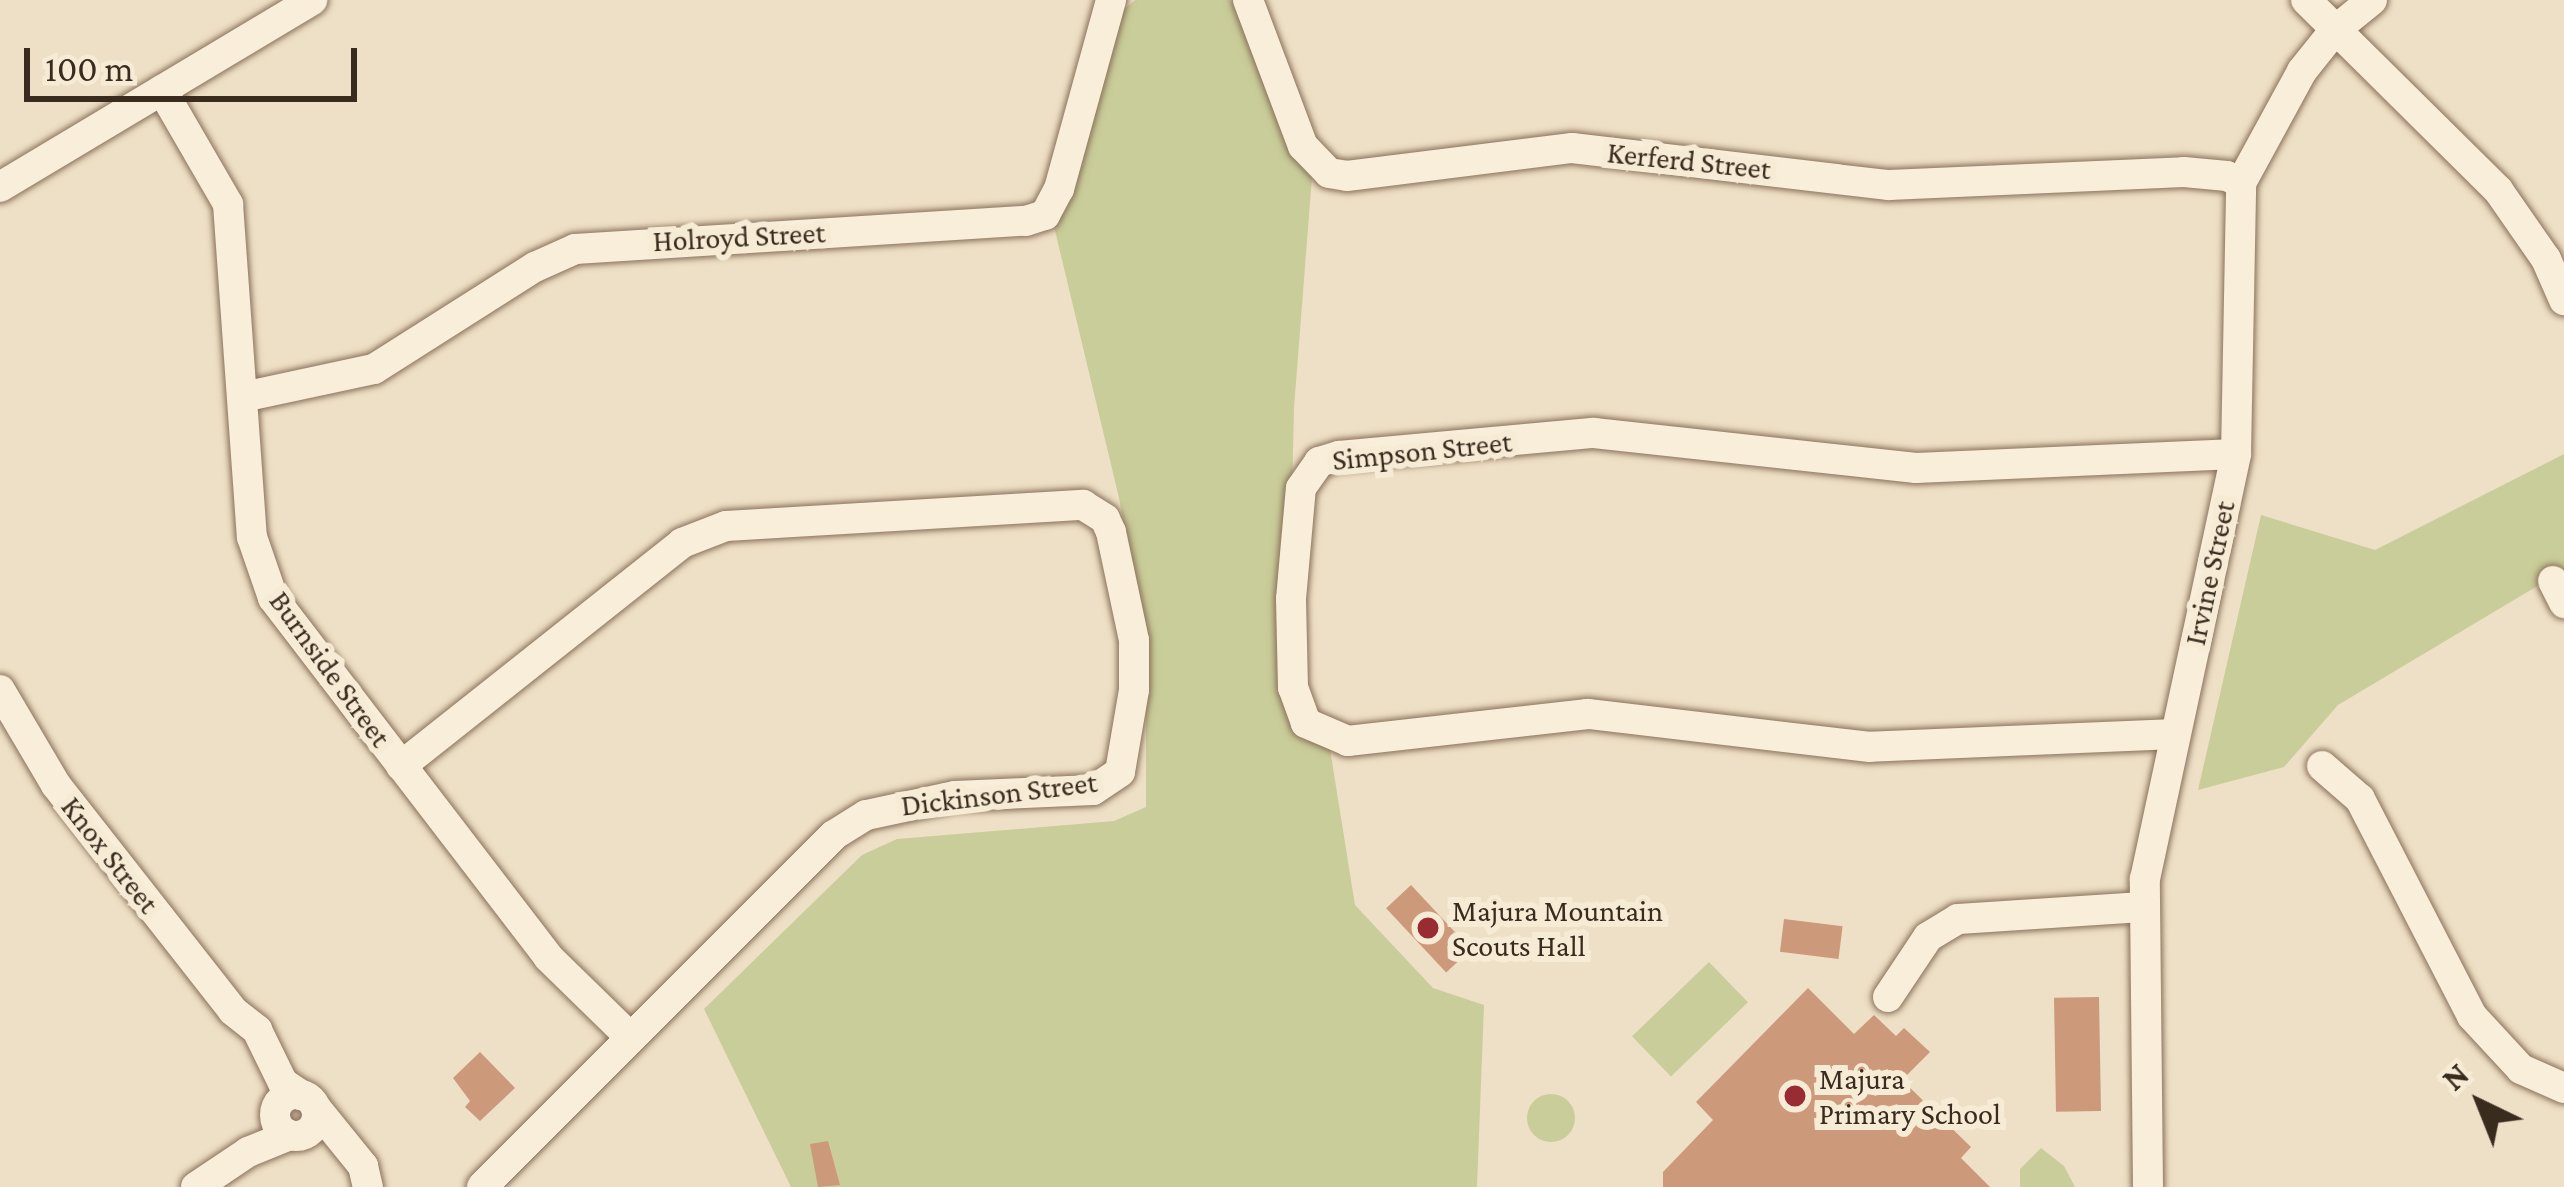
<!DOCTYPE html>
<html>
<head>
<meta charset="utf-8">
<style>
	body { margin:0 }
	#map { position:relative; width:2564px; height:1187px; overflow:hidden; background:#eee0c6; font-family:"Crimson Pro",serif }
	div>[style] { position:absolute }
	.green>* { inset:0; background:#c9cd99; transform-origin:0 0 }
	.round { border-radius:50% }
	.building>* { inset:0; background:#cc997b; transform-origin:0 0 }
	.roads { filter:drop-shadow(0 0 3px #8a715b) drop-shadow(0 0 3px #8a715b) }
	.minor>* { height:30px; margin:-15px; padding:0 15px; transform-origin:15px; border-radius:15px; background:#f9eed9 }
	.minor>.ring { margin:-15px; padding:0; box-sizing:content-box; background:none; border:30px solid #f9eed9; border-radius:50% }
	.dots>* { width:33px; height:33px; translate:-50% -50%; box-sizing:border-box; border:6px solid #f6ebd5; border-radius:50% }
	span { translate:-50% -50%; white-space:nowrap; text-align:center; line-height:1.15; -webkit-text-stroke:12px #f6ebd5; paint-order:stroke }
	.street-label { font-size:30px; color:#3a2b1f }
	.poi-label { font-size:30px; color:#3a2b1f }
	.left { translate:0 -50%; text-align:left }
	.north { position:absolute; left:2420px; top:1043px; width:120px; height:120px; -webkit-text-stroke:9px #f6ebd5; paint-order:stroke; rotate:317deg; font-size:33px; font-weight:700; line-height:48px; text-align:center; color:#3a2b1f }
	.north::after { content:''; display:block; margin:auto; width:42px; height:54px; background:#3a2b1f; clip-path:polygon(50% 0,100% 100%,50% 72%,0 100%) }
	.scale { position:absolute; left:24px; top:48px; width:333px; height:54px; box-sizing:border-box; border:6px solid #3a2b1f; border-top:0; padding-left:15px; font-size:36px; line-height:42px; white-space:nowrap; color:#3a2b1f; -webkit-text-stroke:9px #f6ebd5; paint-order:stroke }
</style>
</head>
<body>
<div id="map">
	<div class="green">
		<div style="clip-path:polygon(1135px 0,1230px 0,1240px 10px,1293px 149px,1312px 177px,1294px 408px,1287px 715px,1330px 749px,1355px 905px,1433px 988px,1484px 1005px,1477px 1187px,791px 1187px,704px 1009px,862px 855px,897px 839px,1114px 821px,1146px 807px,1146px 651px,1119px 498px,1052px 218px,1122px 11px)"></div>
		<div style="clip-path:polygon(2564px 454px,2564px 570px,2338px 705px,2284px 767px,2198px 790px,2261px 515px,2375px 550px)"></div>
		<div style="left:1709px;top:962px;width:56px;height:107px;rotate:46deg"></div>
		<div class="round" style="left:1527px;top:1094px;width:48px;height:48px"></div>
		<div style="clip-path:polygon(2041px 1148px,2064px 1166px,2075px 1187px,2020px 1187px,2020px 1169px)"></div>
	</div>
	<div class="building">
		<div style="left:1411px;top:885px;width:88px;height:34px;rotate:47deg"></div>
		<div style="left:1784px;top:919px;width:59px;height:33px;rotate:7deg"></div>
		<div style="clip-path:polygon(1808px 988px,1854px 1034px,1874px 1015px,1896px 1036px,1904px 1028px,1930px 1052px,1902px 1080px,1971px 1147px,1961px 1158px,1990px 1187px,1663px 1187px,1663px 1172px,1713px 1120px,1696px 1102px)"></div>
		<div style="left:2099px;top:997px;width:114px;height:45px;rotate:89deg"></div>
		<div style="clip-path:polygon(480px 1052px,515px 1088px,480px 1121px,465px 1107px,470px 1101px,453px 1078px)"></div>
		<div style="clip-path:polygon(828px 1141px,840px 1185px,818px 1187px,810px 1144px)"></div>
	</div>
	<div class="roads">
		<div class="minor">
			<div style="left:1248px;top:0;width:156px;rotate:69.4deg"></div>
			<div style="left:1303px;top:146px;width:37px;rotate:46deg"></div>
			<div style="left:1329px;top:173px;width:18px;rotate:9deg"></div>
			<div style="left:1347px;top:176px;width:227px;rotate:-7.1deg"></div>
			<div style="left:1572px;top:148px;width:319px;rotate:6.7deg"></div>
			<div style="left:1889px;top:185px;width:295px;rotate:-2.5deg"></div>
			<div style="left:2184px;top:172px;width:43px;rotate:5.3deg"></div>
			<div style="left:2227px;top:176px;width:16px;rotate:27deg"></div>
			<div style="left:2306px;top:0;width:270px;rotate:44.7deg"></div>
			<div style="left:2498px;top:190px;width:84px;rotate:55.2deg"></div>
			<div style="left:2546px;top:259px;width:45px;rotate:66.3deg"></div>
			<div style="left:162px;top:90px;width:132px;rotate:59.9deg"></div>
			<div style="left:228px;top:204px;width:334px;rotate:85.9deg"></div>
			<div style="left:252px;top:537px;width:65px;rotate:71deg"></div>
			<div style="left:273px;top:598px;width:452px;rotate:52.5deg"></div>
			<div style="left:548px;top:957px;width:116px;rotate:44.3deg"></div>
			<div style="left:0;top:187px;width:364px;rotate:-30.9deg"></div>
			<div style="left:243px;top:397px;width:134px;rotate:-12.1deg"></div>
			<div style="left:374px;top:369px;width:191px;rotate:-32.4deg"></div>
			<div style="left:535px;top:267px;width:44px;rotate:-24.2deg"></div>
			<div style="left:575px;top:249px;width:452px;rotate:-3.6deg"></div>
			<div style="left:1026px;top:221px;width:20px;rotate:-18deg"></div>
			<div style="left:1045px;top:215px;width:30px;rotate:-62deg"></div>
			<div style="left:1059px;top:189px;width:196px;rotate:-74.6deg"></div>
			<div style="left:2553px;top:581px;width:25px;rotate:63deg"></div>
			<div style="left:0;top:690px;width:110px;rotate:59.5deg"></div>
			<div style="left:56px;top:785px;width:287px;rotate:51.9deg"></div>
			<div style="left:233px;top:1011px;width:31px;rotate:38deg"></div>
			<div style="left:257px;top:1030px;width:59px;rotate:63.9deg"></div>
			<div style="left:283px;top:1083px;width:22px;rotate:34deg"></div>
			<div style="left:2175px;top:734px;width:305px;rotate:177.6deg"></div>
			<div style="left:1870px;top:747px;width:284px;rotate:-173.3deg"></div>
			<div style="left:1588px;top:714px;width:242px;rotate:173.6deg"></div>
			<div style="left:1348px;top:741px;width:46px;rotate:-156.8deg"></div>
			<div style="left:1306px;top:723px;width:37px;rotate:-110deg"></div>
			<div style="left:1293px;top:688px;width:89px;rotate:-91.3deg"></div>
			<div style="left:1291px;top:599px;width:111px;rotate:-84.9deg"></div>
			<div style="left:1301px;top:488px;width:32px;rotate:-55deg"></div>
			<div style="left:1319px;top:462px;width:21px;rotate:-17deg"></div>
			<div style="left:1339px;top:456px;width:256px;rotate:-5.2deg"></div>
			<div style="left:1594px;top:433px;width:324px;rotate:6.2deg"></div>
			<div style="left:1916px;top:468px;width:320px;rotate:-2.5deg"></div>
			<div style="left:401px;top:766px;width:359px;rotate:-38.4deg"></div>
			<div style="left:682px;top:543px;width:47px;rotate:-21.1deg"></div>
			<div style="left:726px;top:526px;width:358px;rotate:-3.4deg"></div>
			<div style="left:1083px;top:505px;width:26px;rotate:32deg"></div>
			<div style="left:1105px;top:519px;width:14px;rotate:65deg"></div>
			<div style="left:1111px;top:532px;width:110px;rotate:78deg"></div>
			<div style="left:1134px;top:640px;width:50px;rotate:90deg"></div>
			<div style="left:1134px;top:690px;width:83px;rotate:99.7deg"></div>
			<div style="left:1120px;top:772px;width:32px;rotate:146deg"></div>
			<div style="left:1093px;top:790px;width:138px;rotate:177.5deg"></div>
			<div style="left:955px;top:796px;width:91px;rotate:167.9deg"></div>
			<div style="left:866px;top:815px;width:38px;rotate:148deg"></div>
			<div style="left:834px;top:835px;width:498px;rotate:135deg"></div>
			<div style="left:2322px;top:766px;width:50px;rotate:41deg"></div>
			<div style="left:2360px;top:799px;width:244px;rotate:62.7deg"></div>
			<div style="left:2472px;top:1016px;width:72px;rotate:47.2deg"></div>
			<div style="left:2521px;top:1069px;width:47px;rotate:23.8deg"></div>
			<div style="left:1888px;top:997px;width:72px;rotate:-56.3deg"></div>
			<div style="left:1928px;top:937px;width:35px;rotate:-31deg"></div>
			<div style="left:1958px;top:919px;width:185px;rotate:-3.7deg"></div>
			<div class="ring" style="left:275px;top:1094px;width:12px;height:12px"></div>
			<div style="left:316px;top:1108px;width:75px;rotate:51deg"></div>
			<div style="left:363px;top:1166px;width:22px;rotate:77deg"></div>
			<div style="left:196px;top:1187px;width:63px;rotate:-33.9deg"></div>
			<div style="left:248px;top:1152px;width:45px;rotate:-22deg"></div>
			<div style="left:2148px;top:1187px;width:308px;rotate:-90.6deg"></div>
			<div style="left:2145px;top:879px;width:435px;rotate:-77.9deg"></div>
			<div style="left:2236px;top:454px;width:271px;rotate:-88.9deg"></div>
			<div style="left:2241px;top:183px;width:128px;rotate:-61.4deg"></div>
			<div style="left:2302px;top:71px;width:51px;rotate:-51.3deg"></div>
			<div style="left:2334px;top:31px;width:49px;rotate:-39.2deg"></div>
		</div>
	</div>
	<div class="dots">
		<div style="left:1428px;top:928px;background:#992b32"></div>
		<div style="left:1795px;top:1096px;background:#992b32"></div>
	</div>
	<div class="street-label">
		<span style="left:1689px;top:161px;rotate:6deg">Kerferd Street</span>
		<span style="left:739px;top:237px;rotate:-3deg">Holroyd Street</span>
		<span style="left:1422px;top:451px;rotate:-6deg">Simpson Street</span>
		<span style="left:2210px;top:573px;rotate:-78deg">Irvine Street</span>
		<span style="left:330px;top:669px;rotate:54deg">Burnside Street</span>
		<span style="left:999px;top:794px;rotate:-7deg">Dickinson Street</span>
		<span style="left:110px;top:855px;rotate:52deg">Knox Street</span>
	</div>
	<div class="poi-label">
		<span class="left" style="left:1452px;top:928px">Majura Mountain<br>Scouts Hall</span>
		<span class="left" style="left:1819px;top:1096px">Majura<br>Primary School</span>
	</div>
	<div class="north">N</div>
	<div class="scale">100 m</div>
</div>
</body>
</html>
